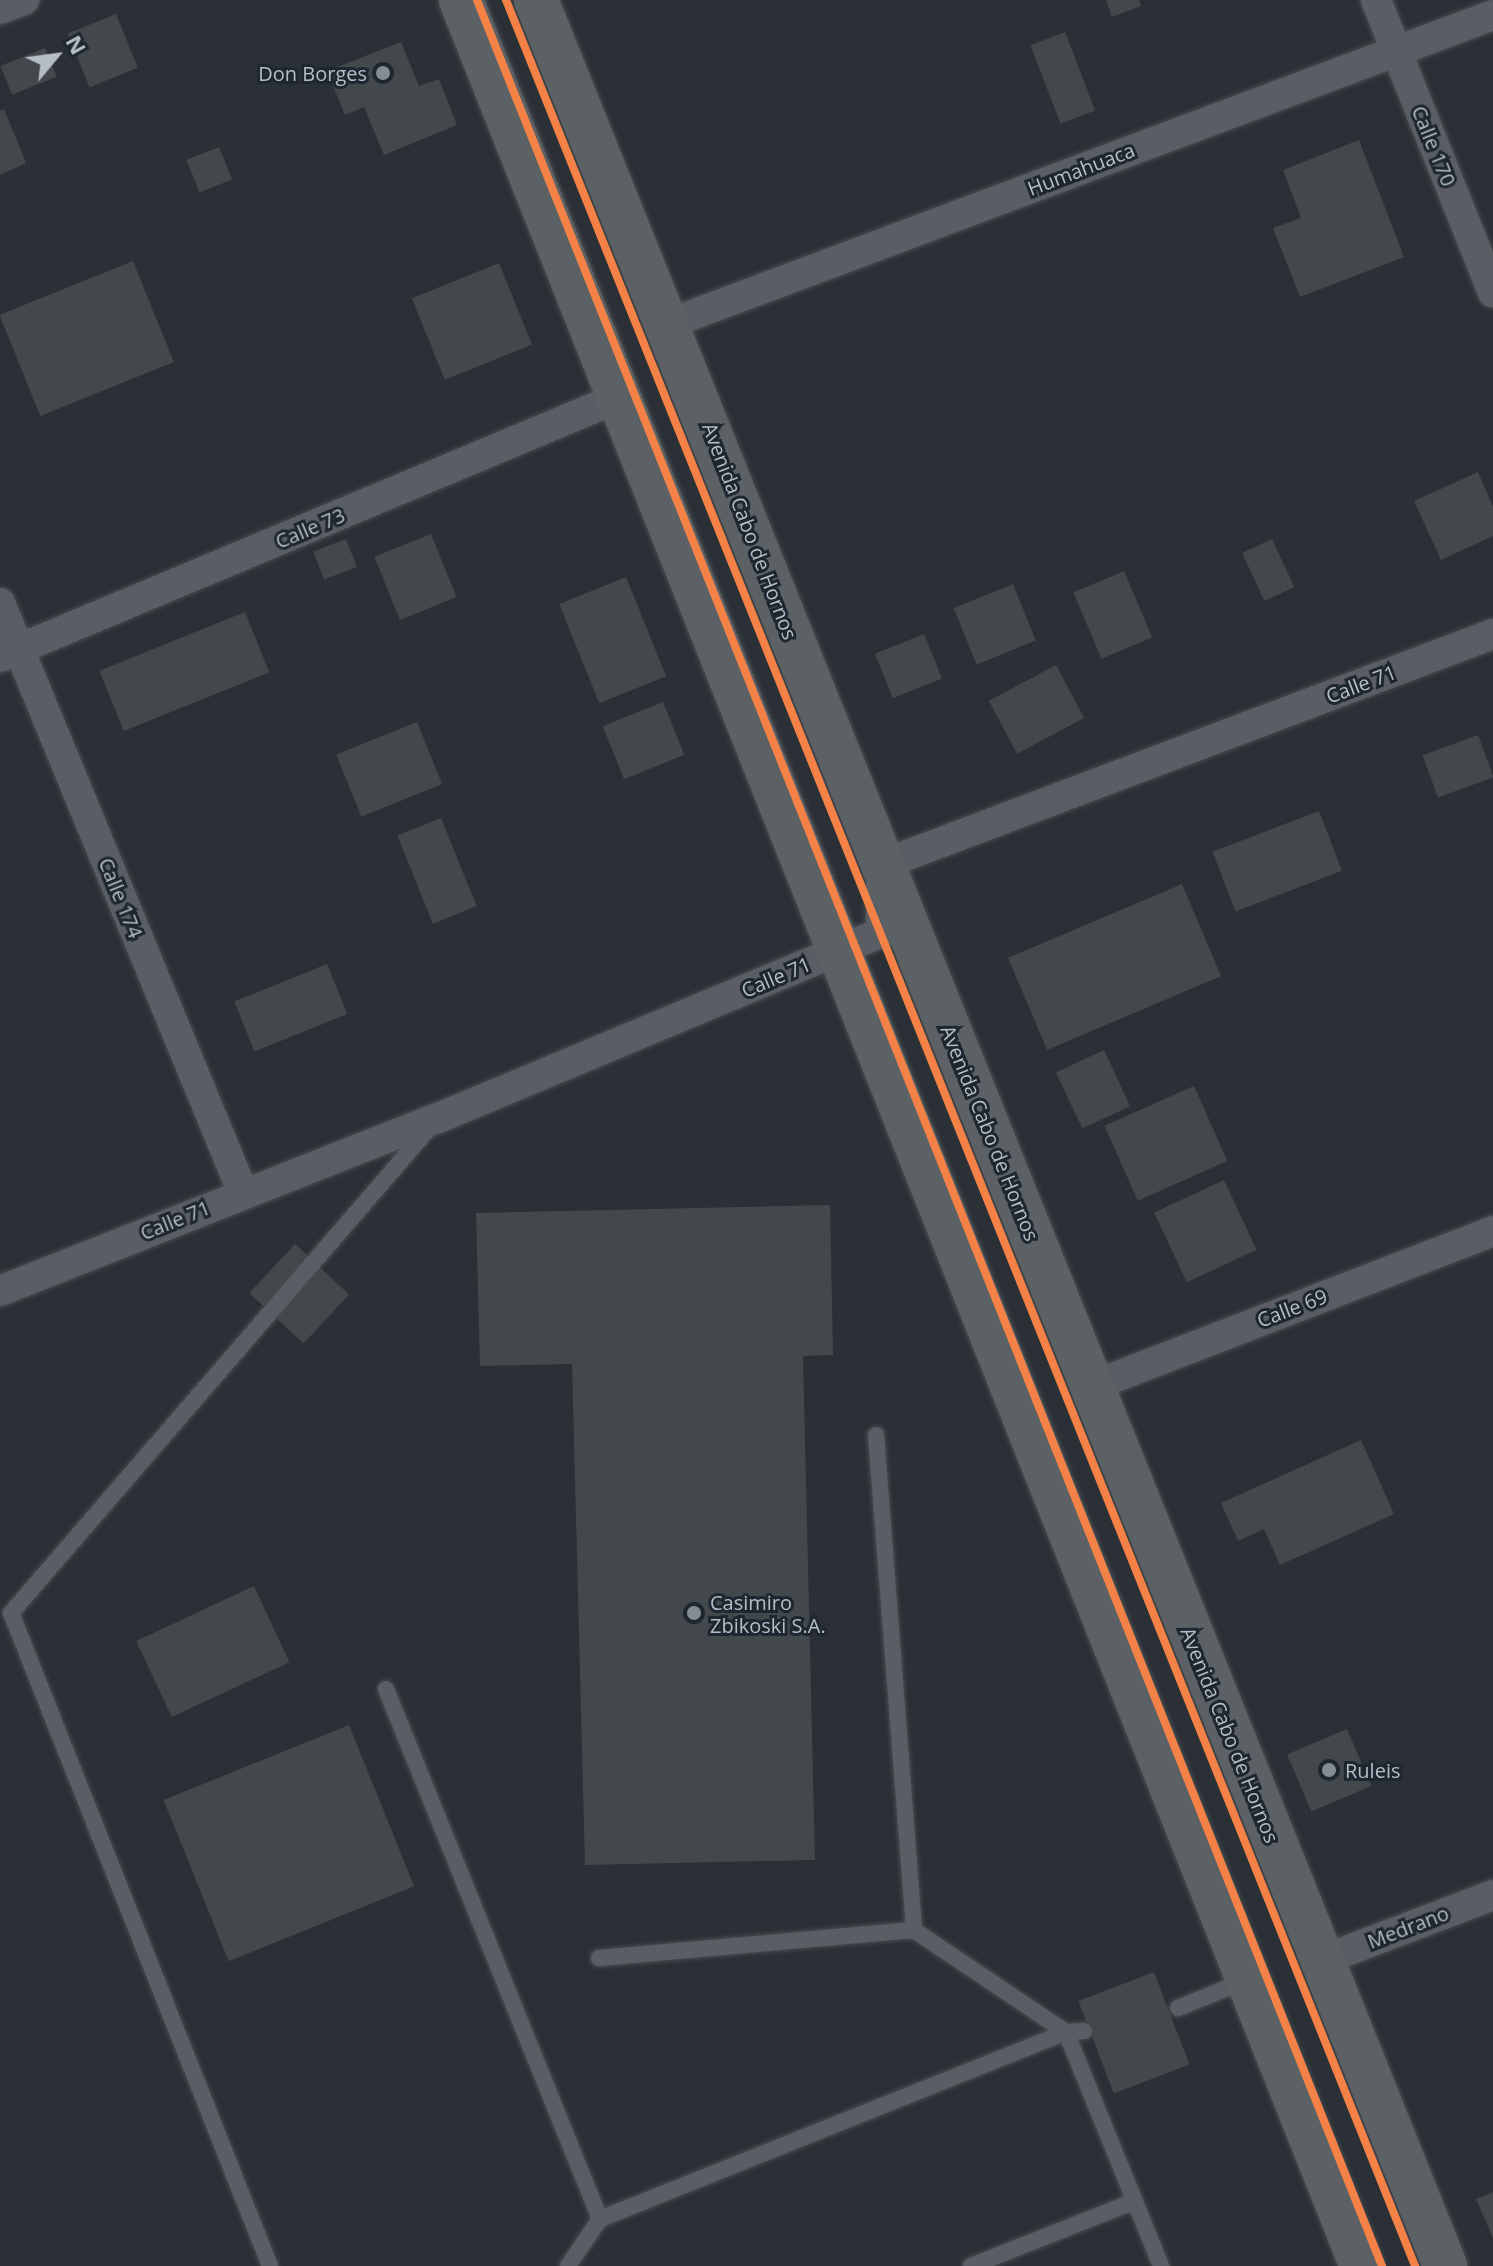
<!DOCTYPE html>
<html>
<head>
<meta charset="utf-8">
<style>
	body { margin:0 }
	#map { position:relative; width:1493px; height:2266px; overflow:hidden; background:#2b3036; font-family:"Open Sans",sans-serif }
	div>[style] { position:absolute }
	.building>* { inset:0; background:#43484d; transform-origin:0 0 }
	.roads { filter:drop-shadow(0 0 2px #484c51) drop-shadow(0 0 2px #484c51) }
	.lane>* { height:16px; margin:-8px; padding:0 8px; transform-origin:8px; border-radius:8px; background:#5a5e64 }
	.street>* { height:30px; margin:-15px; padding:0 15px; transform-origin:15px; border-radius:15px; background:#5a5e64 }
	.primary>* { height:44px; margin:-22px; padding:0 22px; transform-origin:22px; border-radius:22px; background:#5c6166 }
	.cycleway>* { height:8px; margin:-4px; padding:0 4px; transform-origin:4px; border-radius:4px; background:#f48246 }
	.dots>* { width:22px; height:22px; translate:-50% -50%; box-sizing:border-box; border:4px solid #1e2730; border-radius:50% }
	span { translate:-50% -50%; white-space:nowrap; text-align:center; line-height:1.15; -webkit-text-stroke:6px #1e2730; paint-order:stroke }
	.poi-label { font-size:20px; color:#b5bdc7 }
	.right { translate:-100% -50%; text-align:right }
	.left { translate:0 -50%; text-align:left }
	.street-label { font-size:20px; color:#b5bdc7 }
	.north { position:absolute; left:16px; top:16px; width:80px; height:80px; -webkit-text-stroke:6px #1e2730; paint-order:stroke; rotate:61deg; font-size:22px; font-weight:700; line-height:32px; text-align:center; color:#b5bdc7 }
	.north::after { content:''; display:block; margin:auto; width:28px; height:36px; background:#b5bdc7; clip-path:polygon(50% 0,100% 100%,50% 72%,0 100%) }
</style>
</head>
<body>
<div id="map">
	<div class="building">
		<div style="clip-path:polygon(1106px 0,1139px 0,1141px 6px,1112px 17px)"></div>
		<div style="left:116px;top:14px;width:58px;height:52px;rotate:68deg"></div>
		<div style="left:1065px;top:32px;width:84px;height:37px;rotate:69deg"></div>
		<div style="clip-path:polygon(401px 42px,419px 86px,439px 79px,457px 125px,384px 155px,364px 107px,345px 115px,327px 71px)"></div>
		<div style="left:45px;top:48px;width:31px;height:48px;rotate:68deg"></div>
		<div style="clip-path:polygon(4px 109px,26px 163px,0 175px,0 111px)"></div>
		<div style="clip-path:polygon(1359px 140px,1404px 257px,1300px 297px,1273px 228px,1301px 218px,1283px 170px)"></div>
		<div style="left:219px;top:147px;width:35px;height:35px;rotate:68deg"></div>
		<div style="left:133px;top:261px;width:109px;height:144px;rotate:68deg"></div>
		<div style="left:499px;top:263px;width:88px;height:94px;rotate:68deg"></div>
		<div style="clip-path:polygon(1478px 472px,1493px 507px,1493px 536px,1441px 560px,1414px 501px)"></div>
		<div style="left:431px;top:534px;width:68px;height:61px;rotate:68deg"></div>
		<div style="left:346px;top:539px;width:30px;height:35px;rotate:69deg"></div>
		<div style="left:1272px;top:539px;width:53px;height:33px;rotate:65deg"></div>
		<div style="left:1124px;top:571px;width:72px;height:55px;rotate:67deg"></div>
		<div style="left:626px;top:577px;width:107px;height:72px;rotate:68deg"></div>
		<div style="left:1013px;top:584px;width:61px;height:64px;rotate:68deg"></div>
		<div style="left:245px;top:612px;width:65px;height:157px;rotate:68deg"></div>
		<div style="left:924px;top:634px;width:48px;height:53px;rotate:68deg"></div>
		<div style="left:1056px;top:665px;width:60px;height:76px;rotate:62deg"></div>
		<div style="left:663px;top:702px;width:57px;height:65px;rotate:68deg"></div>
		<div style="left:417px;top:722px;width:67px;height:87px;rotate:68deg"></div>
		<div style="left:1478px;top:735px;width:45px;height:59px;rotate:70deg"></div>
		<div style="left:1319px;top:811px;width:64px;height:114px;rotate:69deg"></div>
		<div style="left:441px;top:818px;width:95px;height:47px;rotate:68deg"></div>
		<div style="left:1182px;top:884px;width:100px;height:189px;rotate:67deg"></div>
		<div style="left:327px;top:964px;width:54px;height:100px;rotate:68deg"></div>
		<div style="left:1104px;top:1050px;width:62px;height:53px;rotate:65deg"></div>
		<div style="left:1194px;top:1086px;width:82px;height:98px;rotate:66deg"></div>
		<div style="left:1224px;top:1180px;width:77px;height:77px;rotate:65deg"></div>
		<div style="clip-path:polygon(830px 1205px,833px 1355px,803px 1356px,815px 1860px,585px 1865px,572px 1364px,480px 1366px,476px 1213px)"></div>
		<div style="left:295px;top:1244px;width:74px;height:67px;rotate:43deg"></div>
		<div style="clip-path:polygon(1361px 1440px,1394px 1514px,1280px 1565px,1264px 1529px,1238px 1541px,1221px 1503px)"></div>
		<div style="left:254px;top:1586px;width:84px;height:130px;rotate:65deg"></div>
		<div style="left:349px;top:1725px;width:174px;height:200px;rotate:68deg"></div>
		<div style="left:1347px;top:1729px;width:62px;height:65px;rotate:67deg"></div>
		<div style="left:1154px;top:1972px;width:99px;height:81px;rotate:69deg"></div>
		<div style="clip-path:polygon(1493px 2192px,1493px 2238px,1476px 2199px)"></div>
	</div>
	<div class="roads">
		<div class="lane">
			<div style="left:876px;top:1435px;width:496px;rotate:85.6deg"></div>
			<div style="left:386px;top:1689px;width:572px;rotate:68.01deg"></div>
			<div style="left:599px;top:1958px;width:316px;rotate:-5.1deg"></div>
			<div style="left:914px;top:1930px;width:183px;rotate:33.9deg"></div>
			<div style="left:1066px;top:2032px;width:253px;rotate:67.9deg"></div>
			<div style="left:1178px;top:2008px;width:74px;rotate:-22.1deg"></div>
			<div style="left:270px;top:2266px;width:702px;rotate:-111.63deg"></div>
			<div style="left:11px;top:1613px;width:645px;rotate:-49.22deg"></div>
			<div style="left:568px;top:2266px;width:57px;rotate:-55.8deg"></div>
			<div style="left:600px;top:2219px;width:502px;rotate:-21.86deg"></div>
			<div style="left:1066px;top:2032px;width:18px;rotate:-3deg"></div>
			<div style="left:971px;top:2266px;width:176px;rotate:-21.6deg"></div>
		</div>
		<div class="street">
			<div style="left:1376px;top:0;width:315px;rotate:68.2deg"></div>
			<div style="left:0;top:9px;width:26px;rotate:-21deg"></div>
			<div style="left:668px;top:324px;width:881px;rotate:-20.53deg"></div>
			<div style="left:0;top:603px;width:638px;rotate:67.61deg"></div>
			<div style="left:0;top:657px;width:672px;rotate:-22.75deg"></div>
			<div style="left:0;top:1291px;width:471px;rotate:-21.6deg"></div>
			<div style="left:438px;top:1118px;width:480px;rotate:-22.7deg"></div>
			<div style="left:881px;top:933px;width:68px;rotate:-90deg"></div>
			<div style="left:881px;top:865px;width:654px;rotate:-20.68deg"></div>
			<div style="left:1092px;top:1386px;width:430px;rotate:-21.1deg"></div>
			<div style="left:1323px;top:1960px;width:182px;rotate:-20.9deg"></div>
		</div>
		<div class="primary">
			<div style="left:461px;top:0;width:2439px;rotate:68.32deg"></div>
			<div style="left:536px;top:0;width:2442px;rotate:68.14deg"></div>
		</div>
	</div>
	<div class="cycleway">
		<div style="left:477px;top:0;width:2440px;rotate:68.23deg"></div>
		<div style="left:506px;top:0;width:2442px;rotate:68.14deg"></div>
	</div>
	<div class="dots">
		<div style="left:383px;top:73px;background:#858c94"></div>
		<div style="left:694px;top:1613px;background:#858c94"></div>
		<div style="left:1329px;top:1770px;background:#858c94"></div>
	</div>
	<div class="poi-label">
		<span class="right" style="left:367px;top:73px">Don Borges</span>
		<span class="left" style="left:710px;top:1614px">Casimiro<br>Zbikoski S.A.</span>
		<span class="left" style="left:1345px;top:1770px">Ruleis</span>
	</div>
	<div class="street-label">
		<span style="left:1434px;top:146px;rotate:68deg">Calle 170</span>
		<span style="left:1081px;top:169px;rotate:-21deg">Humahuaca</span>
		<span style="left:310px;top:528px;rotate:-23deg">Calle 73</span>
		<span style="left:750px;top:531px;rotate:69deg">Avenida Cabo de Hornos</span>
		<span style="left:1361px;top:684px;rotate:-21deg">Calle 71</span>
		<span style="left:121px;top:898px;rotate:68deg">Calle 174</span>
		<span style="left:776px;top:977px;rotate:-23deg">Calle 71</span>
		<span style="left:990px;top:1133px;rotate:68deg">Avenida Cabo de Hornos</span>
		<span style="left:175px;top:1220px;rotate:-22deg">Calle 71</span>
		<span style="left:1292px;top:1308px;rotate:-21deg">Calle 69</span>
		<span style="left:1230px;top:1735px;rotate:68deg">Avenida Cabo de Hornos</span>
		<span style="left:1408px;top:1927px;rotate:-21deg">Medrano</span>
	</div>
	<div class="north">N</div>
</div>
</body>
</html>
